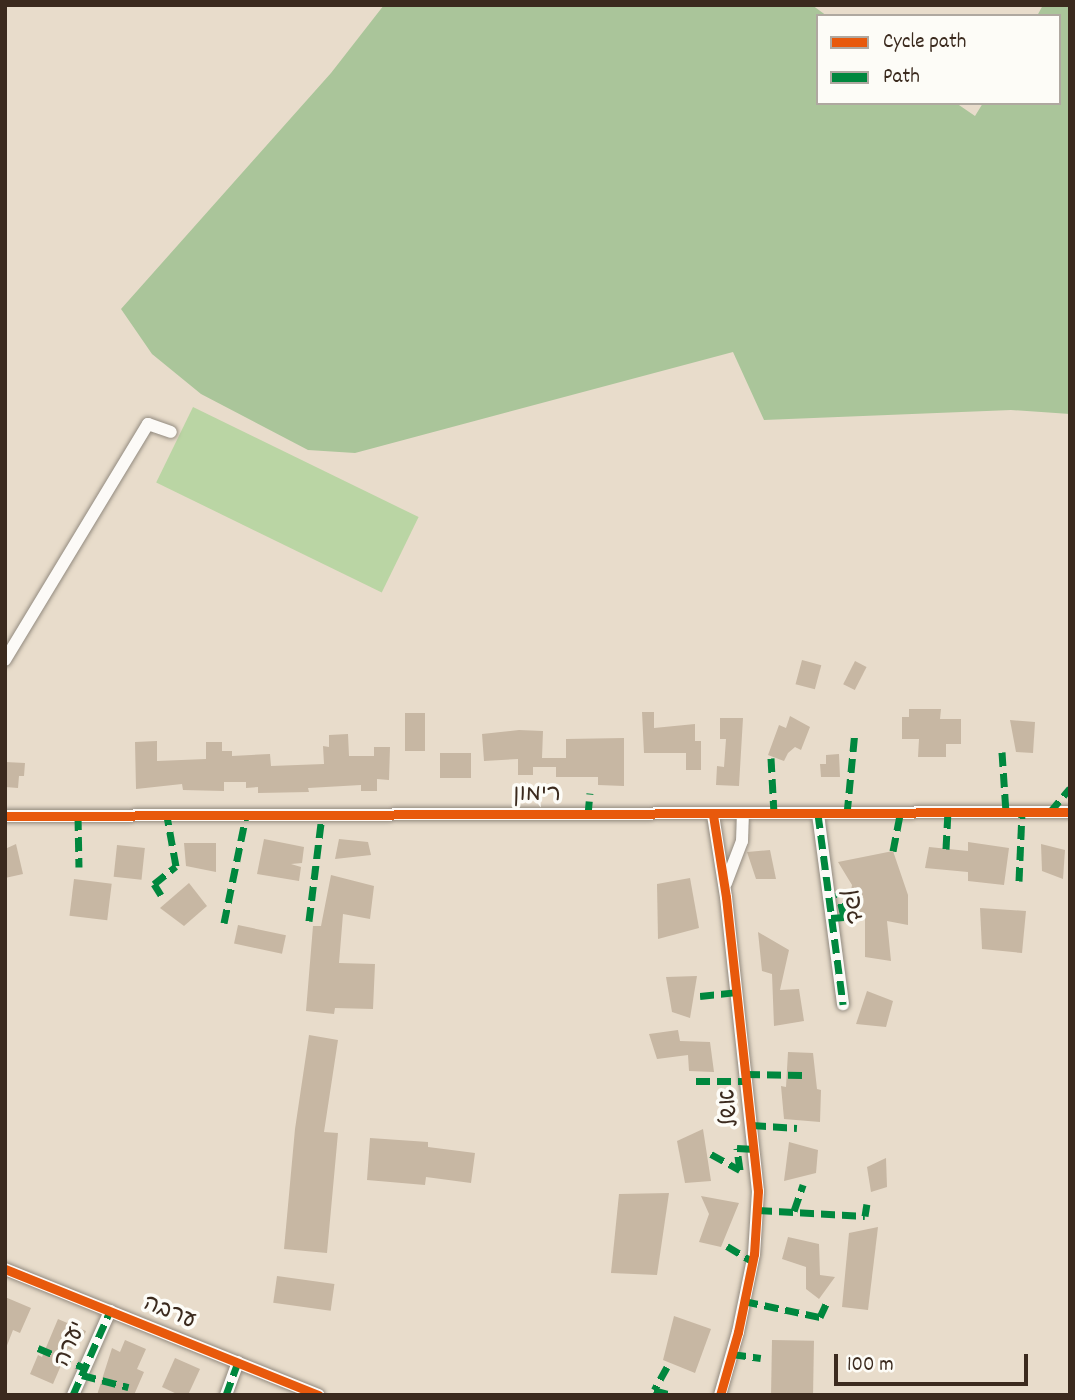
<!DOCTYPE html>
<html>
<head>
<meta charset="utf-8">
<style>
	body { margin:0 }
	#map { position:relative; width:1075px; height:1400px; overflow:hidden; background:#e8dccb; font-family:Dekko,"Playpen Sans Hebrew",sans-serif }
	div>[style] { position:absolute }
	.green>* { inset:0; background:#bad5a4; transform-origin:0 0 }
	.forest>* { inset:0; background:#aac59a }
	.building>* { inset:0; background:#c7b7a3; transform-origin:0 0 }
	.roads { filter:drop-shadow(0 0 2px #928a7f) drop-shadow(0 0 2px #928a7f) }
	.street>* { height:12px; margin:-6px; padding:0 6px; transform-origin:6px; border-radius:6px; background:#fcfaf7 }
	.quiet>* { height:7px; margin-top:-3.5px; transform-origin:0; background:repeating-linear-gradient(90deg,#00873e 0 14px,transparent 0 21px) }
	.cycleway>* { height:9px; margin:-4.5px; padding:0 4.5px; transform-origin:4.5px; border-radius:4.5px; background:#e8590c }
	span { translate:-50% -50%; white-space:nowrap; text-align:center; line-height:1.15; -webkit-text-stroke:7px #fdfcf7; paint-order:stroke }
	.street-label { font-size:23px; color:#3b2a1e }
	.frame { position:absolute; inset:0; border:7px solid #3b2a1e; pointer-events:none }
	.legend { position:absolute; left:816px; top:14px; width:245px; height:91px; box-sizing:border-box; background:#fdfcf7; border:2px solid #afa8a0; margin:0; padding:9px 12px; list-style:none; font-size:21px; color:#3b2a1e }
	.legend li { display:flex; align-items:center; gap:14px; height:35px }
	.legend b { width:35px; border:2px solid #afa8a0 }
	.scale { position:absolute; left:834px; top:1354px; width:194px; height:32px; box-sizing:border-box; border:4px solid #3b2a1e; border-top:0; padding-left:9px; font-size:21px; line-height:24px; white-space:nowrap; color:#3b2a1e; -webkit-text-stroke:5px #fdfcf7; paint-order:stroke }
</style>
</head>
<body>
<div id="map">
	<div class="green">
		<div style="left:193px;top:407px;width:251px;height:84px;rotate:26deg"></div>
	</div>
	<div class="forest">
		<div style="clip-path:polygon(384px 5px,812px 5px,827px 16px,818px 16px,818px 103px,956px 103px,975px 116px,983px 103px,1059px 103px,1059px 16px,1037px 16px,1043px 5px,1070px 5px,1070px 414px,1011px 410px,764px 420px,733px 352px,355px 453px,308px 450px,201px 394px,152px 354px,121px 309px,331px 73px)"></div>
	</div>
	<div class="building">
		<div style="left:802px;top:660px;width:20px;height:25px;rotate:15deg"></div>
		<div style="left:855px;top:661px;width:13px;height:26px;rotate:27deg"></div>
		<div style="clip-path:polygon(909px 709px,941px 709px,940px 719px,961px 719px,961px 744px,946px 744px,946px 757px,918px 757px,919px 739px,902px 739px,902px 717px,909px 717px)"></div>
		<div style="clip-path:polygon(642px 712px,654px 712px,654px 728px,695px 724px,695px 741px,701px 741px,701px 770px,686px 770px,686px 753px,644px 753px)"></div>
		<div style="left:405px;top:713px;width:20px;height:38px"></div>
		<div style="clip-path:polygon(790px 716px,810px 727px,801px 750px,795px 747px,788px 753px,784px 761px,768px 755px,779px 725px,786px 728px)"></div>
		<div style="clip-path:polygon(720px 718px,743px 718px,739px 786px,716px 785px,717px 766px,724px 767px,726px 739px,720px 739px)"></div>
		<div style="clip-path:polygon(1010px 720px,1035px 722px,1033px 753px,1016px 752px)"></div>
		<div style="clip-path:polygon(519px 730px,543px 731px,542px 758px,566px 758px,566px 739px,624px 738px,624px 786px,598px 785px,598px 777px,556px 777px,556px 767px,533px 767px,533px 775px,518px 775px,518px 759px,484px 761px,482px 734px)"></div>
		<div style="clip-path:polygon(348px 734px,349px 756px,374px 756px,374px 747px,390px 747px,389px 780px,377px 779px,377px 791px,361px 791px,361px 785px,308px 788px,309px 792px,258px 793px,258px 787px,246px 788px,246px 782px,224px 782px,224px 791px,183px 790px,182px 784px,136px 789px,135px 742px,157px 741px,157px 761px,206px 759px,206px 742px,222px 742px,222px 751px,232px 751px,232px 756px,270px 754px,271px 766px,324px 764px,323px 746px,329px 747px,329px 735px)"></div>
		<div style="left:440px;top:753px;width:31px;height:25px"></div>
		<div style="clip-path:polygon(839px 754px,840px 777px,821px 777px,820px 764px,826px 764px,826px 755px)"></div>
		<div style="clip-path:polygon(5px 762px,25px 763px,24px 776px,19px 776px,18px 788px,5px 787px)"></div>
		<div style="clip-path:polygon(264px 839px,304px 847px,302px 863px,291px 864px,301px 867px,299px 881px,257px 874px)"></div>
		<div style="clip-path:polygon(339px 839px,368px 842px,371px 855px,335px 859px)"></div>
		<div style="clip-path:polygon(968px 842px,1009px 848px,1004px 885px,968px 881px,968px 872px,925px 868px,929px 847px,968px 851px)"></div>
		<div style="clip-path:polygon(184px 843px,216px 843px,216px 872px,186px 866px)"></div>
		<div style="clip-path:polygon(16px 844px,23px 874px,5px 878px,5px 849px)"></div>
		<div style="clip-path:polygon(1041px 844px,1065px 850px,1063px 879px,1042px 871px)"></div>
		<div style="left:117px;top:845px;width:28px;height:32px;rotate:6deg"></div>
		<div style="clip-path:polygon(770px 850px,776px 879px,756px 879px,747px 852px)"></div>
		<div style="clip-path:polygon(893px 851px,908px 895px,908px 925px,887px 921px,891px 961px,865px 957px,865px 915px,847px 912px,852px 885px,838px 862px)"></div>
		<div style="clip-path:polygon(331px 875px,374px 886px,370px 919px,343px 914px,339px 963px,375px 964px,373px 1009px,335px 1008px,334px 1014px,306px 1011px,313px 926px,321px 926px)"></div>
		<div style="clip-path:polygon(690px 878px,699px 928px,658px 939px,657px 884px)"></div>
		<div style="left:74px;top:879px;width:38px;height:37px;rotate:7deg"></div>
		<div style="clip-path:polygon(189px 883px,207px 906px,184px 926px,160px 908px)"></div>
		<div style="clip-path:polygon(980px 908px,1026px 911px,1022px 953px,982px 949px)"></div>
		<div style="left:238px;top:925px;width:49px;height:19px;rotate:12deg"></div>
		<div style="clip-path:polygon(758px 932px,789px 950px,780px 990px,799px 989px,804px 1021px,774px 1026px,772px 974px,762px 971px)"></div>
		<div style="clip-path:polygon(697px 976px,690px 1018px,672px 1012px,666px 977px)"></div>
		<div style="clip-path:polygon(867px 991px,893px 1001px,886px 1027px,856px 1024px)"></div>
		<div style="clip-path:polygon(678px 1030px,680px 1041px,710px 1042px,714px 1072px,689px 1071px,688px 1055px,657px 1059px,649px 1034px)"></div>
		<div style="clip-path:polygon(309px 1035px,338px 1040px,324px 1132px,338px 1133px,327px 1253px,284px 1249px,295px 1129px)"></div>
		<div style="clip-path:polygon(788px 1052px,813px 1053px,817px 1089px,821px 1090px,820px 1122px,784px 1119px,781px 1086px,786px 1087px)"></div>
		<div style="clip-path:polygon(703px 1129px,711px 1181px,685px 1183px,677px 1141px)"></div>
		<div style="clip-path:polygon(370px 1138px,428px 1142px,428px 1147px,475px 1153px,471px 1183px,426px 1177px,425px 1185px,367px 1180px)"></div>
		<div style="clip-path:polygon(789px 1142px,818px 1150px,816px 1173px,784px 1181px)"></div>
		<div style="clip-path:polygon(886px 1158px,887px 1187px,871px 1192px,867px 1167px)"></div>
		<div style="clip-path:polygon(669px 1193px,657px 1275px,611px 1273px,619px 1194px)"></div>
		<div style="clip-path:polygon(701px 1196px,739px 1203px,721px 1247px,699px 1242px,709px 1214px)"></div>
		<div style="clip-path:polygon(878px 1227px,868px 1310px,842px 1307px,849px 1233px)"></div>
		<div style="clip-path:polygon(788px 1237px,819px 1244px,820px 1275px,835px 1277px,819px 1299px,806px 1289px,806px 1267px,782px 1259px)"></div>
		<div style="left:277px;top:1276px;width:58px;height:27px;rotate:8deg"></div>
		<div style="clip-path:polygon(5px 1297px,31px 1308px,20px 1333px,13px 1330px,6px 1348px)"></div>
		<div style="clip-path:polygon(674px 1316px,711px 1329px,695px 1373px,663px 1360px)"></div>
		<div style="clip-path:polygon(58px 1319px,86px 1331px,82px 1341px,76px 1339px,72px 1350px,68px 1349px,53px 1384px,30px 1374px,38px 1355px,42px 1357px)"></div>
		<div style="clip-path:polygon(125px 1340px,146px 1349px,137px 1369px,144px 1372px,134px 1395px,97px 1395px,112px 1348px,120px 1352px)"></div>
		<div style="left:772px;top:1340px;width:42px;height:53px;rotate:1deg"></div>
		<div style="clip-path:polygon(175px 1358px,200px 1369px,188px 1395px,179px 1395px,162px 1387px)"></div>
	</div>
	<div class="roads">
		<div class="street">
			<div style="left:5px;top:660px;width:276px;rotate:-58.8deg"></div>
			<div style="left:148px;top:424px;width:24px;rotate:19deg"></div>
			<div style="left:818px;top:814px;width:192px;rotate:82.5deg"></div>
			<div style="left:713px;top:815px;width:83px;rotate:81deg"></div>
			<div style="left:726px;top:897px;width:296px;rotate:83.8deg"></div>
			<div style="left:758px;top:1191px;width:63px;rotate:93.6deg"></div>
			<div style="left:754px;top:1254px;width:80px;rotate:101.6deg"></div>
			<div style="left:738px;top:1332px;width:66px;rotate:105.9deg"></div>
			<div style="left:5px;top:816px;width:1065px;rotate:-0.22deg"></div>
			<div style="left:726px;top:883px;width:45px;rotate:-69.1deg"></div>
			<div style="left:742px;top:841px;width:27px;rotate:-88deg"></div>
			<div style="left:5px;top:1269px;width:338px;rotate:21.9deg"></div>
			<div style="left:73px;top:1395px;width:92px;rotate:-66.2deg"></div>
			<div style="left:226px;top:1395px;width:35px;rotate:-70deg"></div>
		</div>
	</div>
	<div class="quiet">
		<div style="left:1002px;top:752px;width:61px;rotate:86.2deg"></div>
		<div style="left:771px;top:758px;width:56px;rotate:86.9deg"></div>
		<div style="left:1050px;top:812px;width:31px;rotate:-50deg"></div>
		<div style="left:818px;top:814px;width:192px;rotate:82.5deg"></div>
		<div style="left:847px;top:814px;width:83px;rotate:-84.5deg"></div>
		<div style="left:588px;top:815px;width:22px;rotate:-85deg"></div>
		<div style="left:78px;top:816px;width:51px;rotate:88.9deg"></div>
		<div style="left:946px;top:849px;width:35px;rotate:-87deg"></div>
		<div style="left:893px;top:851px;width:38px;rotate:-79deg"></div>
		<div style="left:1019px;top:881px;width:68px;rotate:-87.5deg"></div>
		<div style="left:161px;top:895px;width:13px;rotate:-122deg"></div>
		<div style="left:154px;top:884px;width:28px;rotate:-39deg"></div>
		<div style="left:176px;top:866px;width:51px;rotate:-100.2deg"></div>
		<div style="left:831px;top:918px;width:13px;rotate:-4deg"></div>
		<div style="left:844px;top:917px;width:26px;rotate:-103deg"></div>
		<div style="left:309px;top:921px;width:107px;rotate:-83deg"></div>
		<div style="left:224px;top:923px;width:109px;rotate:-78.4deg"></div>
		<div style="left:700px;top:996px;width:37px;rotate:-6deg"></div>
		<div style="left:746px;top:1074px;width:56px;rotate:1deg"></div>
		<div style="left:696px;top:1081px;width:51px"></div>
		<div style="left:752px;top:1125px;width:45px;rotate:3.8deg"></div>
		<div style="left:711px;top:1154px;width:33px;rotate:29deg"></div>
		<div style="left:740px;top:1170px;width:22px;rotate:-98deg"></div>
		<div style="left:737px;top:1148px;width:18px;rotate:3deg"></div>
		<div style="left:758px;top:1210px;width:107px;rotate:3.2deg"></div>
		<div style="left:865px;top:1216px;width:12px;rotate:-81deg"></div>
		<div style="left:794px;top:1211px;width:28px;rotate:-71deg"></div>
		<div style="left:727px;top:1246px;width:29px;rotate:31deg"></div>
		<div style="left:744px;top:1301px;width:78px;rotate:11.9deg"></div>
		<div style="left:820px;top:1317px;width:14px;rotate:-65deg"></div>
		<div style="left:38px;top:1348px;width:51px;rotate:23.1deg"></div>
		<div style="left:732px;top:1354px;width:29px;rotate:8deg"></div>
		<div style="left:667px;top:1367px;width:26px;rotate:119deg"></div>
		<div style="left:654px;top:1390px;width:18px;rotate:16deg"></div>
		<div style="left:82px;top:1375px;width:48px;rotate:14.6deg"></div>
		<div style="left:73px;top:1395px;width:92px;rotate:-66.2deg"></div>
		<div style="left:226px;top:1395px;width:35px;rotate:-70deg"></div>
	</div>
	<div class="cycleway">
		<div style="left:713px;top:815px;width:83px;rotate:81deg"></div>
		<div style="left:726px;top:897px;width:296px;rotate:83.8deg"></div>
		<div style="left:758px;top:1191px;width:63px;rotate:93.6deg"></div>
		<div style="left:754px;top:1254px;width:80px;rotate:101.6deg"></div>
		<div style="left:738px;top:1332px;width:66px;rotate:105.9deg"></div>
		<div style="left:5px;top:816px;width:1065px;rotate:-0.22deg"></div>
		<div style="left:5px;top:1269px;width:338px;rotate:21.9deg"></div>
	</div>
	<div class="street-label">
		<span style="left:537px;top:796px">רימון</span>
		<span style="left:851px;top:907px;rotate:82deg">גפן</span>
		<span style="left:731px;top:1108px;rotate:-96deg">אשל</span>
		<span style="left:169px;top:1314px;rotate:22deg">ערבה</span>
		<span style="left:72px;top:1345px;rotate:-66deg">יערה</span>
	</div>
	<div class="frame"></div>
	<ul class="legend">
	<li><b style="height:9px;background:#e8590c"></b>Cycle path</li>
	<li><b style="height:9px;background:#00873e"></b>Path</li>
	</ul>
	<div class="scale">100 m</div>
</div>
</body>
</html>
